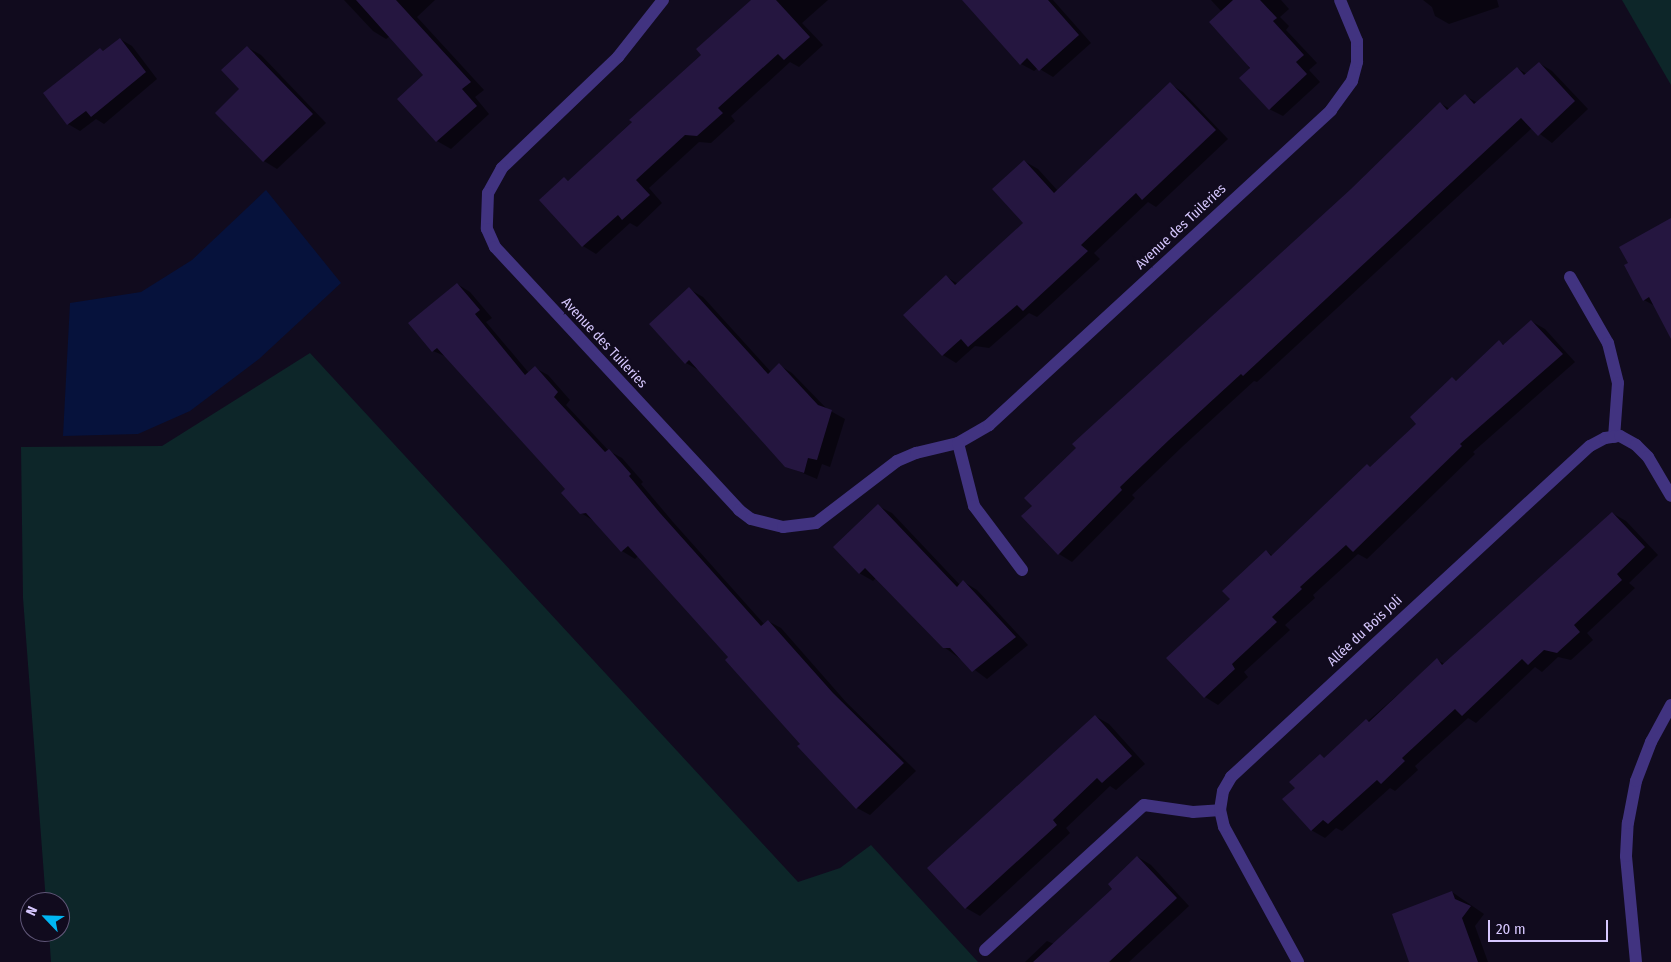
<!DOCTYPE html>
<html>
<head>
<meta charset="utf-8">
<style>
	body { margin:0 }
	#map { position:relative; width:1671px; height:962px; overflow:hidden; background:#110b1e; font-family:"Fira Sans Condensed",sans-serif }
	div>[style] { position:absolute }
	.green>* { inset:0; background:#0d2629 }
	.water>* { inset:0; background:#06123c }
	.shadow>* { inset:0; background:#0007 }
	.building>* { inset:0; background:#251640 }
	.minor>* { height:12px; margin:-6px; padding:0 6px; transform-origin:6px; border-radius:6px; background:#413380 }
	span { translate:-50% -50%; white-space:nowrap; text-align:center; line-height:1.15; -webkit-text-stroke:4px #110b1e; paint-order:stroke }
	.street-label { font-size:14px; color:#d7c8ff }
	.north { position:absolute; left:20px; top:892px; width:50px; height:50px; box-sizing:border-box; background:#110b1e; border:1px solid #605778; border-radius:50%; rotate:294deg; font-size:14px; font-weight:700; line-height:20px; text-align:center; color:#d7c8ff }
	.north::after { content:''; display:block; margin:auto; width:18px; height:22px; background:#00b6f3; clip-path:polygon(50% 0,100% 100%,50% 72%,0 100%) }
	.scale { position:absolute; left:1488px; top:920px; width:120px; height:22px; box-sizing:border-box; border:2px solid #d7c8ff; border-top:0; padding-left:6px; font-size:15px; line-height:18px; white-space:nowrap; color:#d7c8ff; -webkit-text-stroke:4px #110b1e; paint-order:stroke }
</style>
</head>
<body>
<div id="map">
	<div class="green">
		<div style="clip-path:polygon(1622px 0,1671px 0,1671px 85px)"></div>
		<div style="clip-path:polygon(310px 353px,798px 882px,840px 868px,871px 845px,978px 962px,51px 962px,49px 932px,60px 932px,60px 902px,46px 902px,23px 598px,21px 447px,162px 446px)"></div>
	</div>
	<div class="water">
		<div style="clip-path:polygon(266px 190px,341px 283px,259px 359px,190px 411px,138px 434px,63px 436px,70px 303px,141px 292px,192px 260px)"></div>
	</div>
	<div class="shadow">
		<div style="clip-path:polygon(344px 0,435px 0,417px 17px,484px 90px,475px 97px,489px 114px,451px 149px,437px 141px,399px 99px,425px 75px,390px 36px,386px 39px,373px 31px)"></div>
		<div style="clip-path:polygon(753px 0,828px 0,802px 23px,823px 45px,799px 67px,790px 62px,731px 116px,735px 121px,711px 143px,699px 142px,649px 188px,662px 203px,637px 227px,630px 223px,596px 254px,583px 246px,564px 178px,569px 181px,703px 55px)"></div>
		<div style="clip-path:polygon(978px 0,1053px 0,1091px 43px,1053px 77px,1038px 68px,1034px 71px,1021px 64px,971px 8px)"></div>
		<div style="clip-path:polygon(1211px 0,1281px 0,1289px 9px,1280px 17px,1289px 26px,1286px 30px,1317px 63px,1309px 70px,1320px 82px,1283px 116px,1269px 109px,1222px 12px)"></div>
		<div style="clip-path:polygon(1423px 0,1497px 0,1499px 7px,1449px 24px,1435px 16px,1432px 7px)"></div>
		<div style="clip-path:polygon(120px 39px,132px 46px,157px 79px,104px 124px,96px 119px,80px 131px,68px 124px,44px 93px,100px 49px,104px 52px)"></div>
		<div style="clip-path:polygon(247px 47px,261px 55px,326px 123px,277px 169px,264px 161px,241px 89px)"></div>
		<div style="clip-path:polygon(1539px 63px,1552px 71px,1588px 109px,1552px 143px,1532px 128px,1257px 382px,1254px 381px,1182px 447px,1132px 495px,1135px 498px,1072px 562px,1059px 554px,1352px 190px,1440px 103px,1450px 109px,1465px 96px,1478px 103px,1517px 68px,1527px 74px)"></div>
		<div style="clip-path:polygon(1170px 84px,1183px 92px,1228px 139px,1156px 207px,1148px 202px,1094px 253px,1100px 259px,1037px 317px,1029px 313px,989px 348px,975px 346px,956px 363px,943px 355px,947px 277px,958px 284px,1025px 223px,1024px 161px,1038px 169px,1058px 191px)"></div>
		<div style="clip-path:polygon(1671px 229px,1671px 335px,1655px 306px,1644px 300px)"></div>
		<div style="clip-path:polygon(457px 284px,470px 292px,492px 318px,486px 322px,529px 373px,535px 368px,548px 375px,570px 400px,566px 405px,609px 451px,622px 458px,643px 482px,641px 484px,673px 522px,765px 625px,768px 621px,781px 628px,846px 702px,916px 771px,870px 815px,857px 808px,799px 747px,802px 744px,730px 657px,638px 556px,635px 559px,622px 551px,594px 521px,581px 513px,567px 489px,447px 357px,433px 351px)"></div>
		<div style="clip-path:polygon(689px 289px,703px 297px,771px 372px,779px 365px,792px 373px,827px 409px,845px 419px,830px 467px,822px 464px,817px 479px,786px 466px,700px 371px,686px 363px)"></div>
		<div style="clip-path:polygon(1531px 321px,1545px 329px,1575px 362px,1473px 452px,1475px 454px,1367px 559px,1358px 554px,1313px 595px,1315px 598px,1285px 625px,1290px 630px,1244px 672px,1248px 677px,1218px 705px,1205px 697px,1231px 599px,1266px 551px,1273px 556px,1372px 468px,1418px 424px,1452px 379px,1457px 381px,1499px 342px,1505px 345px)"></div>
		<div style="clip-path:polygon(878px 506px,892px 513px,960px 585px,964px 582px,977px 590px,1028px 645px,987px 679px,944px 647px,876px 578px,873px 581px,859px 573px)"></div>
		<div style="clip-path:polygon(1612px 513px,1626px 521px,1658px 555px,1629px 583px,1635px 588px,1587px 633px,1593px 640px,1571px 660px,1558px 657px,1542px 672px,1535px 667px,1476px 723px,1468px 718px,1415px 766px,1418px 770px,1395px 791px,1390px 788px,1342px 831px,1336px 828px,1325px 838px,1311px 830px,1325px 759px,1437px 660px,1445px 664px)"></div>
		<div style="clip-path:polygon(1095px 716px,1109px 724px,1145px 764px,1116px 790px,1110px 786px,1066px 828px,1070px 833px,980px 916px,966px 908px,929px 868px)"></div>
		<div style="clip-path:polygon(1138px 857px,1151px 865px,1189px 906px,1129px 962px,1025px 962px,1047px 941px,1054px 944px,1114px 889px)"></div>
		<div style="clip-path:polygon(1452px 892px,1484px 914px,1475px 926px,1488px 962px,1410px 962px)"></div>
	</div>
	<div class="building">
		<div style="clip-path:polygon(356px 0,396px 0,471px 82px,462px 89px,477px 106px,436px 142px,397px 99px,423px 75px)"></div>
		<div style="clip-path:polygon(751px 0,776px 0,810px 37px,784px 60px,778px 54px,718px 108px,723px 113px,697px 136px,685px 135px,636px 180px,650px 195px,622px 220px,618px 215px,582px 247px,539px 200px,564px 177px,568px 181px,632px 122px,629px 120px,701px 55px,696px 49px)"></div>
		<div style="clip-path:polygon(962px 0,1048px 0,1079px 35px,1039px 71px,1027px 58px,1020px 65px)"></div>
		<div style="clip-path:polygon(1233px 0,1260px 0,1277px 18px,1273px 21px,1304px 55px,1296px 62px,1307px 74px,1269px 110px,1239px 78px,1250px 68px,1209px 22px)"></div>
		<div style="clip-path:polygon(120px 38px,146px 72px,91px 117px,86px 111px,67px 125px,43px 93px,100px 48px,103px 51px)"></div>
		<div style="clip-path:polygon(247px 46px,313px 114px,263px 162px,215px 113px,239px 89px,221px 70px)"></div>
		<div style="clip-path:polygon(1539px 62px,1575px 101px,1538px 136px,1521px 118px,1243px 376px,1241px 374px,1169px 440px,1120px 487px,1122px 490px,1058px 555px,1021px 516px,1032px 506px,1024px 498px,1076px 448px,1072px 444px,1351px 189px,1440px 102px,1447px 110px,1465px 94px,1474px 104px,1517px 67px,1524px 75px)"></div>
		<div style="clip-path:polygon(1170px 82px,1216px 130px,1142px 200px,1136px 193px,1081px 245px,1088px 251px,1023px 311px,1017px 305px,968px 347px,961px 339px,942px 356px,903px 315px,946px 275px,955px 285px,1023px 223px,992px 189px,1024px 160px,1054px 193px)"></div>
		<div style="clip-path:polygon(1671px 218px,1671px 339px,1649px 297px,1643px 301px,1624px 265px,1628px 263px,1619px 247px)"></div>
		<div style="clip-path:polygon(457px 283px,480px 310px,475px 314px,525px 375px,535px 366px,558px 392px,554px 397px,605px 452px,609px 449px,631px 474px,629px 476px,660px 513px,761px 626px,768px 620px,833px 693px,904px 763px,856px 809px,797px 746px,800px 744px,725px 660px,728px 657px,628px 546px,621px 552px,586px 513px,580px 514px,561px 493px,565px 489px,437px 348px,432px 352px,408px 323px)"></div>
		<div style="clip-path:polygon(689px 287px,768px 374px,779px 363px,818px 405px,832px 410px,817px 460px,808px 458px,804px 473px,785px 467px,689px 360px,685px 364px,649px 324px)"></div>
		<div style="clip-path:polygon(1531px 320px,1563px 354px,1460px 444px,1462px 446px,1353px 552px,1346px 545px,1300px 587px,1302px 589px,1272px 617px,1277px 622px,1232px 664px,1235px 669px,1204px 698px,1166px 658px,1230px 599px,1222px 591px,1266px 550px,1271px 556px,1367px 464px,1370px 467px,1416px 424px,1410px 417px,1452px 377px,1456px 381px,1499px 340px,1503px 345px)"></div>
		<div style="clip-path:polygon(878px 504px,957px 587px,963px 580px,1016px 637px,972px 672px,950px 648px,943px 648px,865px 568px,859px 574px,833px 547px)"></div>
		<div style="clip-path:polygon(1612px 512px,1645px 547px,1617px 574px,1622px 580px,1574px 625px,1580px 632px,1557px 653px,1544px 650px,1528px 665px,1522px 659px,1462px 716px,1455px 709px,1402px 758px,1405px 761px,1381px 784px,1377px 780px,1328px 824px,1323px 820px,1311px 831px,1282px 799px,1295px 788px,1289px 782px,1320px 754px,1324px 758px,1366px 719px,1369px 722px,1437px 658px,1442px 665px)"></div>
		<div style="clip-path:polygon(1095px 715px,1132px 756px,1102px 783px,1097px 778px,1053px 820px,1057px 825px,965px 909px,927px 868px)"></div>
		<div style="clip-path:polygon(1137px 856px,1177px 898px,1109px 962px,1033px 962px,1112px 889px,1108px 884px)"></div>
		<div style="clip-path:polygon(1452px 891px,1455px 899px,1471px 906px,1462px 918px,1478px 962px,1409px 962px,1392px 914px)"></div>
	</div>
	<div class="minor">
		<div style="left:663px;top:0;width:73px;rotate:128.3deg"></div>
		<div style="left:618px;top:57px;width:161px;rotate:136.3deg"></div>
		<div style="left:502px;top:168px;width:29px;rotate:119deg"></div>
		<div style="left:488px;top:193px;width:36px;rotate:92deg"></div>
		<div style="left:487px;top:229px;width:20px;rotate:66deg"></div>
		<div style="left:495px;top:247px;width:359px;rotate:47.1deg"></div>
		<div style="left:739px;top:510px;width:15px;rotate:37deg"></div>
		<div style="left:751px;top:519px;width:33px;rotate:14deg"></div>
		<div style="left:783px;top:527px;width:33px;rotate:-7deg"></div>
		<div style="left:816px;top:523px;width:102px;rotate:-37.4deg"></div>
		<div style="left:897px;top:461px;width:21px;rotate:-23deg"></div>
		<div style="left:916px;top:453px;width:43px;rotate:-13.4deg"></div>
		<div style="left:958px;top:443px;width:36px;rotate:-30deg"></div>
		<div style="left:989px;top:425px;width:465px;rotate:-42.6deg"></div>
		<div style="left:1331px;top:110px;width:36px;rotate:-54deg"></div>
		<div style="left:1352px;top:81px;width:20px;rotate:-75deg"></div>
		<div style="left:1357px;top:62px;width:21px;rotate:-90deg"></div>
		<div style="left:1357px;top:41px;width:44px;rotate:-112.5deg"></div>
		<div style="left:1570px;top:277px;width:76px;rotate:60.1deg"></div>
		<div style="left:1608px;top:343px;width:41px;rotate:76deg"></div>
		<div style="left:1618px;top:383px;width:54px;rotate:94.2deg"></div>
		<div style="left:958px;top:443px;width:65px;rotate:75.7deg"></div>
		<div style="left:974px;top:506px;width:80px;rotate:53.1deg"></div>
		<div style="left:985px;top:950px;width:215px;rotate:-42.4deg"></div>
		<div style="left:1144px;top:805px;width:49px;rotate:8.1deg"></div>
		<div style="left:1193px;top:812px;width:27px;rotate:-4deg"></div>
		<div style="left:1298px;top:962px;width:154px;rotate:-118.7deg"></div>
		<div style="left:1224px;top:827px;width:17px;rotate:-103deg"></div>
		<div style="left:1220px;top:810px;width:19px;rotate:-81deg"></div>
		<div style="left:1223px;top:791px;width:16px;rotate:-60deg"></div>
		<div style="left:1231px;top:777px;width:488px;rotate:-42.7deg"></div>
		<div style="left:1590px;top:446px;width:17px;rotate:-28deg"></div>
		<div style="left:1605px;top:438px;width:15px;rotate:-8deg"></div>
		<div style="left:1620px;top:436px;width:18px;rotate:29deg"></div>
		<div style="left:1636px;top:445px;width:17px;rotate:45deg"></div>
		<div style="left:1648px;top:457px;width:45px;rotate:59.5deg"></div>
		<div style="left:1636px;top:962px;width:106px;rotate:-95.4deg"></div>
		<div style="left:1626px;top:856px;width:33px;rotate:-87deg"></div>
		<div style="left:1628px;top:823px;width:43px;rotate:-79.2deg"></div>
		<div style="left:1636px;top:781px;width:42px;rotate:-69deg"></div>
		<div style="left:1651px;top:742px;width:42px;rotate:-61.6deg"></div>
	</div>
	<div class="street-label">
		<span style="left:1181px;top:227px;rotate:-43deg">Avenue des Tuileries</span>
		<span style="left:604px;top:343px;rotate:47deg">Avenue des Tuileries</span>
		<span style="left:1365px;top:631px;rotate:-43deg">Allée du Bois Joli</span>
	</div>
	<div class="north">N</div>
	<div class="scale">20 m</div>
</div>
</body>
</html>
